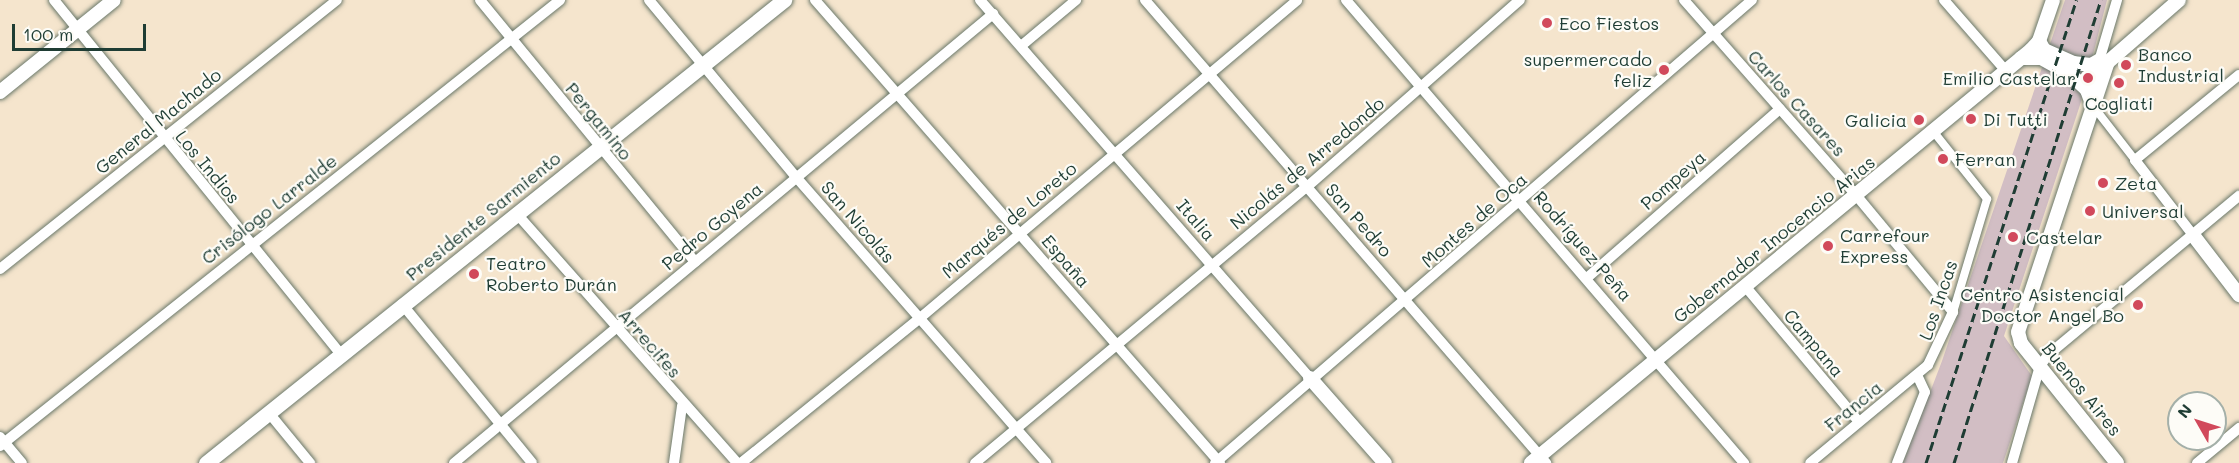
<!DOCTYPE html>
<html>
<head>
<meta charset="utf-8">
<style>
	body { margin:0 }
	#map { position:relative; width:2239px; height:463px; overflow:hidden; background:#f5e5cd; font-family:Mali,sans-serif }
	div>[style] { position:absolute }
	.industrial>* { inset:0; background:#d2bec4 }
	.roads { filter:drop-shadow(0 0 2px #6a786a) drop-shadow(0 0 2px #6a786a) }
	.pedestrian>* { height:8px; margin:-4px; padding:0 4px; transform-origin:4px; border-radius:4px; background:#fff }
	.minor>* { height:10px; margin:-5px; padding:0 5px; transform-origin:5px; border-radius:5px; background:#fff }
	.tertiary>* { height:14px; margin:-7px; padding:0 7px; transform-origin:7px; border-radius:7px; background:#fff }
	.secondary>* { height:15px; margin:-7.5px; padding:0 7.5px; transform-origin:7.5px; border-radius:7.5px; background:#fff }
	.rail>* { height:3px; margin-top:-1.5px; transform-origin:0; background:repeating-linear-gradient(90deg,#1f3d34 0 9px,transparent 0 13.5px) }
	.dots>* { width:16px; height:16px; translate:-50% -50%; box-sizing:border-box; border:3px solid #fdfcf7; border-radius:50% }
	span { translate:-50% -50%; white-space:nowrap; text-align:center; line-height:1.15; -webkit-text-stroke:4.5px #fdfcf7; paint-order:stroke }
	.poi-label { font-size:18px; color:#1f3d34 }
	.left { translate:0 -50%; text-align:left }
	.right { translate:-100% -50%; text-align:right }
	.street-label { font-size:18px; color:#1f3d34 }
	.north { position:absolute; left:2167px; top:391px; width:60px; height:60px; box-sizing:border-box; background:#fdfcf7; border:2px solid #a4b0a9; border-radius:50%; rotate:309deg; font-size:16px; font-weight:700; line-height:24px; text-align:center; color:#1f3d34 }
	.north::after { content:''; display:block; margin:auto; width:21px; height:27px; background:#d1495b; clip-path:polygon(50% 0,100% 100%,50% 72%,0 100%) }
	.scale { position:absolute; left:12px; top:24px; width:134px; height:27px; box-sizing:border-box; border:3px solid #1f3d34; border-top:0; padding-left:8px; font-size:18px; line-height:21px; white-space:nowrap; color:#1f3d34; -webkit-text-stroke:4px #fdfcf7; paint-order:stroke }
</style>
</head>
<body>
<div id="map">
	<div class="industrial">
		<div style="clip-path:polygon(2065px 0,2107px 0,2080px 105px,2004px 336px,2032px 376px,2003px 463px,1903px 463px,1942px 361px)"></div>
	</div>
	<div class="roads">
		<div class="pedestrian">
			<div style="left:2093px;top:106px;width:68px;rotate:52.1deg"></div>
			<div style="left:1933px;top:131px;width:87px;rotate:51.5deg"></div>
			<div style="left:1987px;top:199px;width:118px;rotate:106.7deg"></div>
		</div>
		<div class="minor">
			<div style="left:54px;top:0;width:454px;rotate:51deg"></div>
			<div style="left:480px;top:0;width:339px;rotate:50.6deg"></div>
			<div style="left:649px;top:0;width:230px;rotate:50.3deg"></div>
			<div style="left:796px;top:177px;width:380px;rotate:48.8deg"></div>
			<div style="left:815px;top:0;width:615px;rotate:48.82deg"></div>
			<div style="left:980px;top:0;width:502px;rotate:48.88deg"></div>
			<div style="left:1145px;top:0;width:613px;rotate:49.1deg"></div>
			<div style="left:1346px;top:0;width:611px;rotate:49.32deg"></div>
			<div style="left:1684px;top:0;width:260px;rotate:48.6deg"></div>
			<div style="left:1856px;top:195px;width:152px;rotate:50.3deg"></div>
			<div style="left:1953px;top:312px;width:59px;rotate:115.3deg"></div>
			<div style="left:1928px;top:365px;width:153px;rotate:140.3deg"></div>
			<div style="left:1944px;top:0;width:93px;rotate:48.9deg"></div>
			<div style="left:1021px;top:46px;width:72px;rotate:-39.9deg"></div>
			<div style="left:2092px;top:98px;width:13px;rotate:-90deg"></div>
			<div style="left:2092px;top:85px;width:89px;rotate:-73.6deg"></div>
			<div style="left:517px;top:214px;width:332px;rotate:48.5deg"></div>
			<div style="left:2193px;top:235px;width:95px;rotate:-127.7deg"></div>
			<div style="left:2135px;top:160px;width:134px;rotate:-39.3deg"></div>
			<div style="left:0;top:269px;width:431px;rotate:-38.6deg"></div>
			<div style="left:1588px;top:277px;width:255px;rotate:-41.2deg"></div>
			<div style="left:1745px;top:286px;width:177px;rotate:50deg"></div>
			<div style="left:402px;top:304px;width:205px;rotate:50.7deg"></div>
			<div style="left:269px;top:413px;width:65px;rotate:50.6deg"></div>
			<div style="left:0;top:437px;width:34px;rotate:50deg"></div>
			<div style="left:0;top:446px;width:716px;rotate:-38.53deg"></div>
			<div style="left:454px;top:463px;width:702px;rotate:-39.8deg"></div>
			<div style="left:674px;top:463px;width:58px;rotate:-82deg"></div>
			<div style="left:741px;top:463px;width:230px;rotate:-39deg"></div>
			<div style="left:920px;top:318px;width:493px;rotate:-40.1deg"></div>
			<div style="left:975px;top:463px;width:433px;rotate:-39.8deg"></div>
			<div style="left:1308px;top:186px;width:282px;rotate:-41.3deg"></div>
			<div style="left:1215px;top:463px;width:709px;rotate:-40.77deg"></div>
			<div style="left:1897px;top:463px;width:76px;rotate:-68.5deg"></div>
			<div style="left:1925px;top:392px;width:19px;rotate:-115deg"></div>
			<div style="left:2012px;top:463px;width:101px;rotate:-73.9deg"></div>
			<div style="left:2040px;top:366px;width:14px;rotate:-54deg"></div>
			<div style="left:2048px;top:355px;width:249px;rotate:-39.8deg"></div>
			<div style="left:2197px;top:463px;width:55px;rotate:-39.8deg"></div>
		</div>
		<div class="tertiary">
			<div style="left:2039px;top:41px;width:10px;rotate:61deg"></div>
			<div style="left:2044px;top:50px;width:32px;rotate:24deg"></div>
			<div style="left:2073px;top:63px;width:18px;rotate:6deg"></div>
			<div style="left:2091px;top:65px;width:10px;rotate:-29deg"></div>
			<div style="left:2021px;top:58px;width:20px"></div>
			<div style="left:2041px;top:58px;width:33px;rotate:29deg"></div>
			<div style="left:2070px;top:74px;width:23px;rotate:43deg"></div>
			<div style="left:2087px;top:90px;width:15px;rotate:70deg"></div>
			<div style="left:0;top:92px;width:146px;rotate:-38.9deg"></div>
			<div style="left:2193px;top:235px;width:76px;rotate:52.5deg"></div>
			<div style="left:1310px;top:378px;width:113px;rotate:48.6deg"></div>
			<div style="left:1531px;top:463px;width:649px;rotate:-39.56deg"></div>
			<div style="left:2031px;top:50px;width:12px;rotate:-48deg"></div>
			<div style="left:2039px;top:41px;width:43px;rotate:-71.1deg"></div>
			<div style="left:2117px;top:463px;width:154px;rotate:-128.7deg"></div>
			<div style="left:2021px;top:343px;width:11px;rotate:-105deg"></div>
			<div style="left:2018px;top:332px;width:285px;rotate:-71.6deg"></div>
			<div style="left:2108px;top:62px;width:94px;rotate:-41.1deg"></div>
		</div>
		<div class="secondary">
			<div style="left:206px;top:463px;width:741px;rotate:-38.7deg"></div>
		</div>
	</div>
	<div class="rail">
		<div style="left:1926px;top:463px;width:487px;rotate:-72deg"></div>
		<div style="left:1954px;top:463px;width:486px;rotate:-72.4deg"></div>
	</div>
	<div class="dots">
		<div style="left:1547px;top:23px;background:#d1495b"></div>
		<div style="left:2126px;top:65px;background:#d1495b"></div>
		<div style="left:1664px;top:70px;background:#d1495b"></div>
		<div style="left:2088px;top:78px;background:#d1495b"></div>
		<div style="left:2119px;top:83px;background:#d1495b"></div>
		<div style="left:1971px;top:119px;background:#d1495b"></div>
		<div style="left:1919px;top:120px;background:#d1495b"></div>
		<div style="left:1943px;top:159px;background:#d1495b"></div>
		<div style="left:2103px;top:183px;background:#d1495b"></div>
		<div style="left:2090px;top:211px;background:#d1495b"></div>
		<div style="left:2013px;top:237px;background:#d1495b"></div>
		<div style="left:1828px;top:246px;background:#d1495b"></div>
		<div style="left:474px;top:274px;background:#d1495b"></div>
		<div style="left:2138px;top:305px;background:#d1495b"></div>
	</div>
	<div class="poi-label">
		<span class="left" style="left:1559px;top:23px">Eco Fiestos</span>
		<span class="left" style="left:2138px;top:65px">Banco<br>Industrial</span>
		<span class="right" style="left:1652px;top:70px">supermercado<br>feliz</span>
		<span class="right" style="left:2076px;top:78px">Emilio Castelar</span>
		<span style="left:2119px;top:103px">Cogliati</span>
		<span class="left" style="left:1983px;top:119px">Di Tutti</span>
		<span class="right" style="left:1907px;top:120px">Galicia</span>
		<span class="left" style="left:1955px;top:159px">Ferran</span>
		<span class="left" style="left:2115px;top:183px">Zeta</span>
		<span class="left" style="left:2102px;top:211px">Universal</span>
		<span class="left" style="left:1840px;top:246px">Carrefour<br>Express</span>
		<span class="left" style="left:2026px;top:237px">Castelar</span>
		<span class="left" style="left:486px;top:274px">Teatro<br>Roberto Durán</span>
		<span class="right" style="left:2124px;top:305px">Centro Asistencial<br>Doctor Angel Bo</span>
	</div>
	<div class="street-label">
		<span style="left:1797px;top:103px;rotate:48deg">Carlos Casares</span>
		<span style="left:158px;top:121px;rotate:-39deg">General Machado</span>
		<span style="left:599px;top:121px;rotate:51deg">Pergamino</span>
		<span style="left:1307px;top:163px;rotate:-40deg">Nicolás de Arredondo</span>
		<span style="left:208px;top:167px;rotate:50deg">Los Indios</span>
		<span style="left:1673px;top:180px;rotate:-41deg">Pompeya</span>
		<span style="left:269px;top:209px;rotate:-38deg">Crisólogo Larralde</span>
		<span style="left:483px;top:216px;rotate:-39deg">Presidente Sarmiento</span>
		<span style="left:1009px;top:220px;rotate:-40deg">Marqués de Loreto</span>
		<span style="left:1196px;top:220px;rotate:49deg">Italia</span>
		<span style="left:1359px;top:220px;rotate:49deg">San Pedro</span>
		<span style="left:1474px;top:220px;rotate:-41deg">Montes de Oca</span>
		<span style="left:858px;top:222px;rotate:49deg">San Nicolás</span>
		<span style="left:712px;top:226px;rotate:-40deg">Pedro Goyena</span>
		<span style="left:1774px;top:239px;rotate:-39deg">Gobernador Inocencio Arias</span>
		<span style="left:1583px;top:246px;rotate:49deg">Rodríguez Peña</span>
		<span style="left:1066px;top:261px;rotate:49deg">España</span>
		<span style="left:1938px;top:300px;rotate:-71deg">Los Incas</span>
		<span style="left:650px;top:343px;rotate:49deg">Arrecifes</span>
		<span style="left:1814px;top:343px;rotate:50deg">Campana</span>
		<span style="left:2082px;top:389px;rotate:51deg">Buenos Aires</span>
		<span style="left:1853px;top:406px;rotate:-39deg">Francia</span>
	</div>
	<div class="north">N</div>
	<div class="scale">100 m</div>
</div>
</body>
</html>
